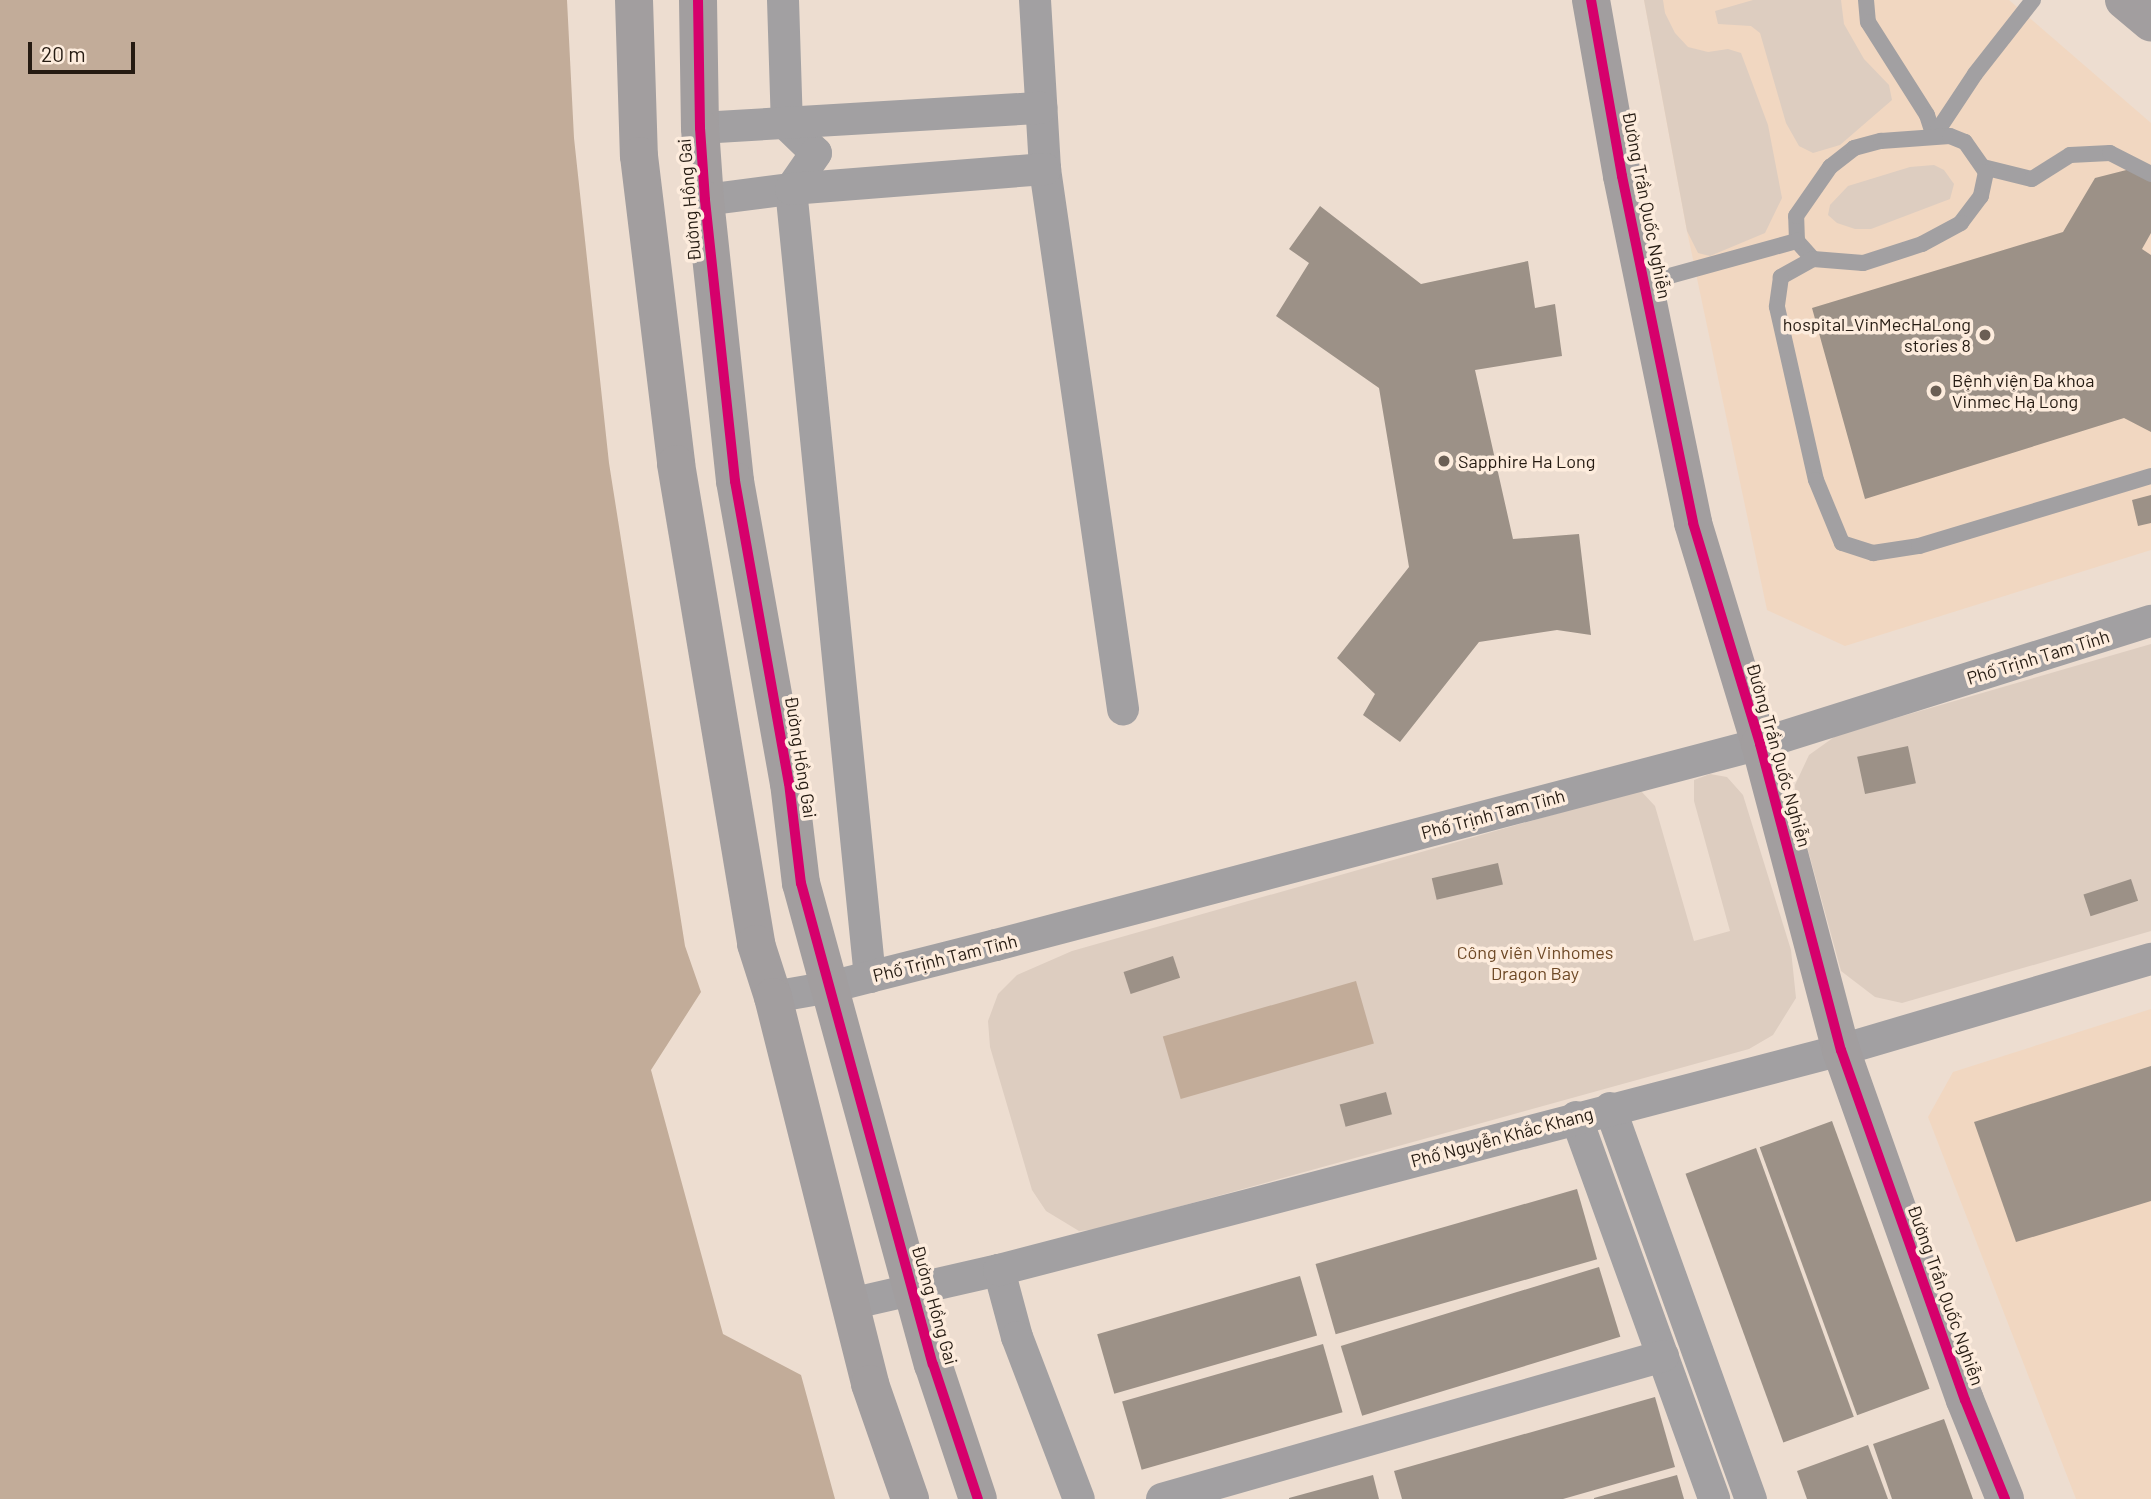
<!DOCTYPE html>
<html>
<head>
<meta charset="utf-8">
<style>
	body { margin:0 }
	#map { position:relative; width:2151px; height:1499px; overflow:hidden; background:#edddd0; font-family:Barlow,sans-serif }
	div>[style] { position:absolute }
	.built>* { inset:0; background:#f1d7c1 }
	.green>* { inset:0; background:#ddcdc0 }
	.water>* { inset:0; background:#c2ac99; transform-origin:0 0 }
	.building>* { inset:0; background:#9c9187; transform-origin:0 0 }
	.lane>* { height:16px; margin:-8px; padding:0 8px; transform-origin:8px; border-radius:8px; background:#a2a0a2 }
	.street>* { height:32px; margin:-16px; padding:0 16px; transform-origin:16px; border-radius:16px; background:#a2a0a2 }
	.secondary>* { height:38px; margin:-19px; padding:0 19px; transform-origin:19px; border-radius:19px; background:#a29e9f }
	.cycleway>* { height:10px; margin:-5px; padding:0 5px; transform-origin:5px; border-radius:5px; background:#d6006c }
	.dots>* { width:19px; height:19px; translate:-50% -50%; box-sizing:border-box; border:4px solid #fdecdd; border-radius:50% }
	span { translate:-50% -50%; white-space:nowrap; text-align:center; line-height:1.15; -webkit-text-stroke:7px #fdecdd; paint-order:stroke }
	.street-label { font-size:18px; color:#251b12 }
	.poi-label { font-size:18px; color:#251b12 }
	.right { translate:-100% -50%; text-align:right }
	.left { translate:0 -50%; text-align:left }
	.park-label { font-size:18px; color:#6e4926 }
	.scale { position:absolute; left:28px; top:42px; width:107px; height:32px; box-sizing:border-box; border:4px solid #251b12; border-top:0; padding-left:9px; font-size:21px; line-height:24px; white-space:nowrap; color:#251b12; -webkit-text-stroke:5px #fdecdd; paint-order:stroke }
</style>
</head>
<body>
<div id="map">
	<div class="built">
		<div style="clip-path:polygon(1644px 0,2009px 0,2151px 123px,2151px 550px,1845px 646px,1767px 610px,1687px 231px)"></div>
		<div style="clip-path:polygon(2151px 1009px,2151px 1499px,2076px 1499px,1928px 1117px,1953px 1072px)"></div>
	</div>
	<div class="green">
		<div style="clip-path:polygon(1644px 0,1663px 0,1665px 13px,1675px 33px,1688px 47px,1708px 52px,1728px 49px,1741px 53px,1768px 125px,1782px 198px,1765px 233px,1710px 256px,1698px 253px,1687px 231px)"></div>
		<div style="clip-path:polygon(1753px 0,1841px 0,1844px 24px,1864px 59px,1889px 85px,1892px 100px,1840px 145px,1813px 153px,1799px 146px,1786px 123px,1760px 33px,1751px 26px,1718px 24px,1715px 11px)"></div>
		<div style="clip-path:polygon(1934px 165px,1944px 170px,1954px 184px,1950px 199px,1871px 229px,1855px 229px,1837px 223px,1828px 215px,1830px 205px,1848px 186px,1910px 167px)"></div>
		<div style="clip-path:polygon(2151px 644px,2151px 931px,1902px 1003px,1875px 997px,1841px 971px,1796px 806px,1795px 785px,1809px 755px,1837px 735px)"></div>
		<div style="clip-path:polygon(1710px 774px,1727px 777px,1743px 795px,1791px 950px,1796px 998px,1773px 1035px,1749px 1049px,1098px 1229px,1079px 1231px,1046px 1211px,1032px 1190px,990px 1047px,988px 1021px,998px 994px,1017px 975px,1072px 951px,1640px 790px,1655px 806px,1694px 941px,1730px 931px,1694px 801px,1694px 780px)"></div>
	</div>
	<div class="water">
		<div style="clip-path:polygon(0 0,567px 0,574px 138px,609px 463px,685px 946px,701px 992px,651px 1070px,723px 1334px,801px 1375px,835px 1499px,0 1499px)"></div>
		<div style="left:1356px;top:981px;width:65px;height:201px;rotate:74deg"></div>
	</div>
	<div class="building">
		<div style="clip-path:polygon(2146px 165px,2151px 179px,2151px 233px,2142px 249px,2151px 255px,2151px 432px,2124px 418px,1865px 499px,1812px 308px,2063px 232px,2095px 178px)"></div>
		<div style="clip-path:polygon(1320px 206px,1421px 284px,1528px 261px,1535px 308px,1555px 304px,1562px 356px,1475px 370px,1513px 539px,1579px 534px,1591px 635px,1557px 630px,1479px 642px,1400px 742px,1363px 715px,1375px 694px,1337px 658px,1409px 567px,1379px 388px,1276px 316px,1309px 263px,1289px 249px)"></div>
		<div style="clip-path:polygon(2151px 495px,2151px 523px,2138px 526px,2132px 500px)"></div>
		<div style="left:1908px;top:746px;width:38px;height:52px;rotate:78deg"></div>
		<div style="left:1498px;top:863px;width:22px;height:68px;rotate:77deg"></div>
		<div style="left:2131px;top:879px;width:23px;height:50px;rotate:72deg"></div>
		<div style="left:1173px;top:956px;width:23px;height:52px;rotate:72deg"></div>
		<div style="clip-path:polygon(2151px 1066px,2151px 1201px,2016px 1242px,1974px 1122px)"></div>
		<div style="left:1386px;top:1092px;width:23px;height:48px;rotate:75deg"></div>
		<div style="left:1832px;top:1121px;width:285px;height:77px;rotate:70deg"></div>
		<div style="left:1756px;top:1148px;width:286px;height:75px;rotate:70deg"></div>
		<div style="left:1577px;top:1189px;width:73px;height:272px;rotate:74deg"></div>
		<div style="left:1599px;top:1267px;width:73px;height:270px;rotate:73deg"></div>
		<div style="left:1300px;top:1276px;width:62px;height:211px;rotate:74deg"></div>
		<div style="left:1323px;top:1344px;width:71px;height:209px;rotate:74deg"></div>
		<div style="clip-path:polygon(1655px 1397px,1675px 1467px,1563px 1499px,1402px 1499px,1394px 1471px)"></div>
		<div style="clip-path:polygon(1944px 1419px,1973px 1499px,1892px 1499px,1873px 1444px)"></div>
		<div style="clip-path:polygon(1868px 1445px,1888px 1499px,1807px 1499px,1797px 1471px)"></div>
		<div style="clip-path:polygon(1373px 1475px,1379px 1499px,1289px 1499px,1289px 1498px)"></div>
		<div style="clip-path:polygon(1677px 1475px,1684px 1499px,1594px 1499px,1594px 1498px)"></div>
	</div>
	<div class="lane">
		<div style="left:1866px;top:0;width:22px;rotate:85deg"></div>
		<div style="left:1868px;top:22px;width:110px;rotate:57.6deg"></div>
		<div style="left:1927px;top:115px;width:22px;rotate:72deg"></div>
		<div style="left:1934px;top:136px;width:74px;rotate:-56.5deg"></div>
		<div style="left:1975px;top:74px;width:94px;rotate:-51.9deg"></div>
		<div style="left:1983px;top:167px;width:50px;rotate:13.8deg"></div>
		<div style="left:2032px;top:179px;width:45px;rotate:-32.3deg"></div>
		<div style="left:2070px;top:155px;width:40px;rotate:-2.9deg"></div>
		<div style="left:2110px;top:153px;width:46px;rotate:27.1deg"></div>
		<div style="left:1813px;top:259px;width:24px;rotate:-132deg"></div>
		<div style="left:1797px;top:241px;width:25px;rotate:-92deg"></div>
		<div style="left:1796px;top:216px;width:60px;rotate:-55.2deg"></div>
		<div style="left:1830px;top:167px;width:31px;rotate:-38deg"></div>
		<div style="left:1854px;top:148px;width:28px;rotate:-15deg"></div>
		<div style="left:1881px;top:141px;width:69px;rotate:-4.1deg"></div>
		<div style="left:1950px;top:136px;width:16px;rotate:22deg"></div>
		<div style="left:1965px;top:142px;width:37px;rotate:55deg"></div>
		<div style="left:1986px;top:172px;width:25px;rotate:102deg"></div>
		<div style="left:1981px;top:196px;width:34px;rotate:127deg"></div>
		<div style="left:1961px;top:223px;width:44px;rotate:151.7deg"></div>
		<div style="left:1922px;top:244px;width:62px;rotate:162.1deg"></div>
		<div style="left:1863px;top:263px;width:50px;rotate:-175.4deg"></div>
		<div style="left:1813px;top:259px;width:37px;rotate:151deg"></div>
		<div style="left:1781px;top:277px;width:30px;rotate:98deg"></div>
		<div style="left:1777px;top:307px;width:177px;rotate:77.3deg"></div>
		<div style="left:1816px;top:480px;width:68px;rotate:67.6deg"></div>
		<div style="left:1842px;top:543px;width:33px;rotate:18deg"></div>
		<div style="left:1873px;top:553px;width:47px;rotate:-8.7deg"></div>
		<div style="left:1919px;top:546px;width:242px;rotate:-16.8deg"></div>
		<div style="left:1644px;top:283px;width:159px;rotate:-15.4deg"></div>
	</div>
	<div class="street">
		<div style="left:783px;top:0;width:125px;rotate:88.2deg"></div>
		<div style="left:787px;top:125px;width:40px;rotate:44deg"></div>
		<div style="left:816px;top:153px;width:44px;rotate:124.8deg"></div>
		<div style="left:791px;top:189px;width:792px;rotate:84.28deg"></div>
		<div style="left:1035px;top:0;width:169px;rotate:86.6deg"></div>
		<div style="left:1045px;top:169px;width:546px;rotate:81.78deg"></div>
		<div style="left:700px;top:128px;width:342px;rotate:-3.4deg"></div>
		<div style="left:705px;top:200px;width:87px;rotate:-7.3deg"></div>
		<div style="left:791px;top:189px;width:255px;rotate:-4.5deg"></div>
		<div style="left:773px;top:997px;width:58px;rotate:-10deg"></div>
		<div style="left:830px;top:987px;width:171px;rotate:-14.2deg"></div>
		<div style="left:996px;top:945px;width:790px;rotate:-14.74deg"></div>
		<div style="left:1760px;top:744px;width:410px;rotate:-17.5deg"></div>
		<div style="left:1610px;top:1108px;width:416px;rotate:70.2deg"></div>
		<div style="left:1576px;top:1117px;width:406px;rotate:70.1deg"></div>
		<div style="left:999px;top:1270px;width:69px;rotate:75deg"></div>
		<div style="left:1017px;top:1337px;width:173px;rotate:69.1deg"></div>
		<div style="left:850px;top:1304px;width:153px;rotate:-12.9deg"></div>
		<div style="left:999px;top:1270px;width:870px;rotate:-14.64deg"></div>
		<div style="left:1841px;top:1050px;width:323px;rotate:-16.4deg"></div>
		<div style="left:1162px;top:1499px;width:521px;rotate:-15.93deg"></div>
	</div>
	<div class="secondary">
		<div style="left:634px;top:0;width:156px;rotate:88.2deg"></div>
		<div style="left:639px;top:156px;width:310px;rotate:83.1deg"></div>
		<div style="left:676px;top:464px;width:487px;rotate:80.5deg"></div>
		<div style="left:756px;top:944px;width:56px;rotate:72.2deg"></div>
		<div style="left:773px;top:997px;width:399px;rotate:75.9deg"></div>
		<div style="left:870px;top:1384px;width:122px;rotate:70.8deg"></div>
		<div style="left:698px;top:0;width:128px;rotate:89.1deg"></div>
		<div style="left:700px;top:128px;width:72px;rotate:86deg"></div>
		<div style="left:705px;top:200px;width:283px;rotate:83.9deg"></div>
		<div style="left:735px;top:481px;width:307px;rotate:79.9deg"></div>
		<div style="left:789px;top:783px;width:101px;rotate:83.2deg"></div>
		<div style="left:801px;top:883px;width:499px;rotate:74.7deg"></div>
		<div style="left:933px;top:1364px;width:142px;rotate:71.6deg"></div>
		<div style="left:1591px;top:0;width:179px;rotate:80deg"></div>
		<div style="left:1622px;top:176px;width:354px;rotate:78.4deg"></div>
		<div style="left:1693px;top:523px;width:231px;rotate:73.1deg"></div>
		<div style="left:1760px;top:744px;width:317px;rotate:75.2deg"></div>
		<div style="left:1841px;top:1050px;width:371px;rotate:70.5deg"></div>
		<div style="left:1965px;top:1400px;width:107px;rotate:68deg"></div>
		<div style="left:2124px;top:0;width:35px;rotate:40deg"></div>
	</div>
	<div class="cycleway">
		<div style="left:698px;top:0;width:128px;rotate:89.1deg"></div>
		<div style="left:700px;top:128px;width:72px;rotate:86deg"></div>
		<div style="left:705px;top:200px;width:283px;rotate:83.9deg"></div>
		<div style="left:735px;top:481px;width:307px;rotate:79.9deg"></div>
		<div style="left:789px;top:783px;width:101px;rotate:83.2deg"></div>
		<div style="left:801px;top:883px;width:499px;rotate:74.7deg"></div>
		<div style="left:933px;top:1364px;width:142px;rotate:71.6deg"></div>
		<div style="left:1591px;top:0;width:179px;rotate:80deg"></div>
		<div style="left:1622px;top:176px;width:354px;rotate:78.4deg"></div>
		<div style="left:1693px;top:523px;width:231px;rotate:73.1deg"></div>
		<div style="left:1760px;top:744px;width:317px;rotate:75.2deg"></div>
		<div style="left:1841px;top:1050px;width:371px;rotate:70.5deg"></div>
		<div style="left:1965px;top:1400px;width:107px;rotate:68deg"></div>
	</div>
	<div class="dots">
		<div style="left:1985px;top:335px;background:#6b5f54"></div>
		<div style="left:1936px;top:391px;background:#6b5f54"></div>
		<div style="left:1444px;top:461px;background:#6b5f54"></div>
	</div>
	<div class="street-label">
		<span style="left:689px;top:200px;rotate:-95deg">Đường Hồng Gai</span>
		<span style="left:1647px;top:205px;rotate:79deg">Đường Trần Quốc Nghiễn</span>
		<span style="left:2038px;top:657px;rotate:-17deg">Phố Trịnh Tam Tỉnh</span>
		<span style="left:1779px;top:755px;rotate:74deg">Đường Trần Quốc Nghiễn</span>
		<span style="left:801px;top:757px;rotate:81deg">Đường Hồng Gai</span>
		<span style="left:1493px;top:814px;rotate:-15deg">Phố Trịnh Tam Tỉnh</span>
		<span style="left:945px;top:958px;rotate:-14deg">Phố Trịnh Tam Tỉnh</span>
		<span style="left:1502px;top:1137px;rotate:-15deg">Phố Nguyễn Khắc Khang</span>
		<span style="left:1946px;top:1295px;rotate:70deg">Đường Trần Quốc Nghiễn</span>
		<span style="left:935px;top:1305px;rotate:74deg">Đường Hồng Gai</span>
	</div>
	<div class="poi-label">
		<span class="right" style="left:1971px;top:335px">hospital_VinMecHaLong<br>stories 8</span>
		<span class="left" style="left:1952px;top:391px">Bệnh viện Đa khoa<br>Vinmec Hạ Long</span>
		<span class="left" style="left:1458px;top:461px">Sapphire Ha Long</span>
	</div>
	<div class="park-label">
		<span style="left:1535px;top:963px">Công viên Vinhomes<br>Dragon Bay</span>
	</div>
	<div class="scale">20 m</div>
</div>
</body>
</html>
